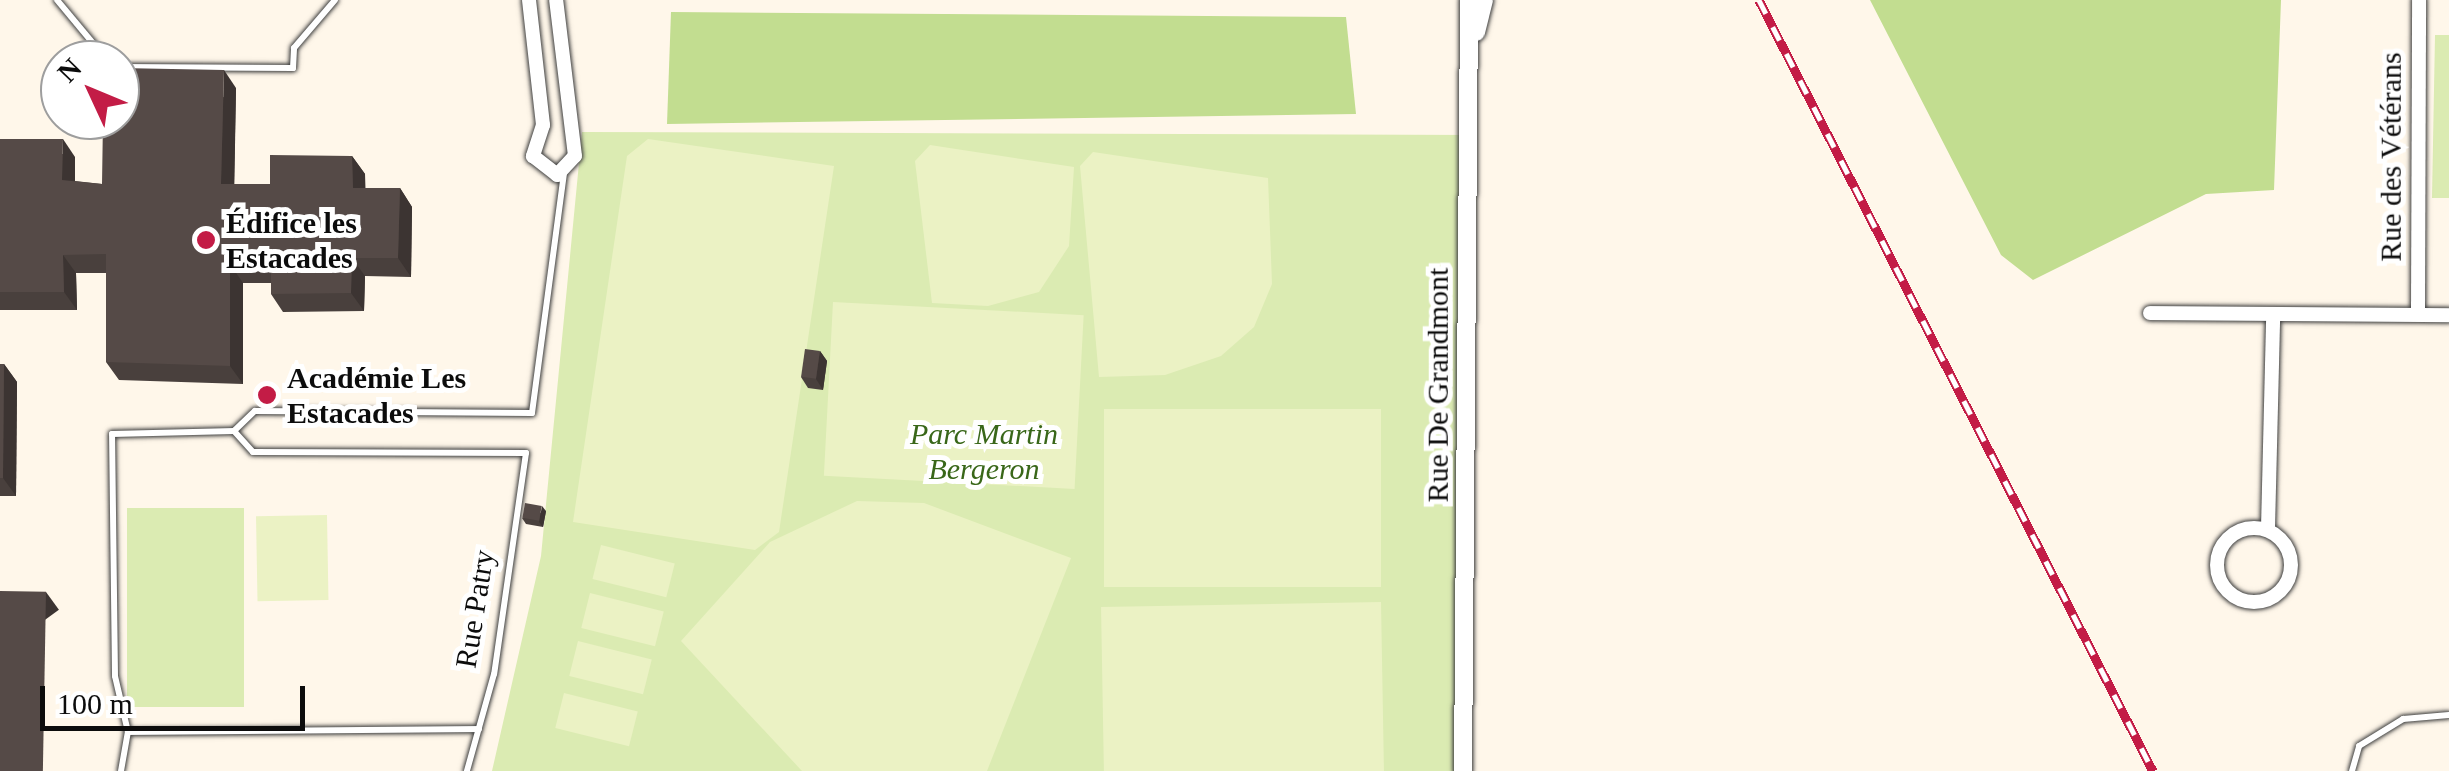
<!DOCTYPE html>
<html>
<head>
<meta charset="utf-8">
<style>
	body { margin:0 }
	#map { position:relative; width:2449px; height:771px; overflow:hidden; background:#fff7ea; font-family:Georgia,serif }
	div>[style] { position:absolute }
	.green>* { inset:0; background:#dbebb2; transform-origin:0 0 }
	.forest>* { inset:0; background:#c2dd90 }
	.pitch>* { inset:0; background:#ebf2c4; transform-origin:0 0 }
	.roads { filter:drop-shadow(0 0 2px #3f3f3f) drop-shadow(0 0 2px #3f3f3f) }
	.service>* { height:6px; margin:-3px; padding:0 3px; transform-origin:3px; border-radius:3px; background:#fff }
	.minor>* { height:14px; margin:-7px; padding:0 7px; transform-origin:7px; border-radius:7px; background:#fff }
	.minor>.ring { margin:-7px; padding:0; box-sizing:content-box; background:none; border:14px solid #fff; border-radius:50% }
	.tertiary>* { height:18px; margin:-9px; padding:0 9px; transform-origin:9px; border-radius:9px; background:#fff }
	.rail>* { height:9px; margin-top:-4.5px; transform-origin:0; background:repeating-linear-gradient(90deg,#fff 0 15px,#c31c46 0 30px); box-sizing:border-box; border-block:2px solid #c31c46 }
	.wall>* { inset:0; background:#49403d }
	.shaded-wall>* { inset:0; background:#3c3432; transform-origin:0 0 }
	.building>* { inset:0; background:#554a47; transform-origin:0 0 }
	.dots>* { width:28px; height:28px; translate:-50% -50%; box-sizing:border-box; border:5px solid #fff; border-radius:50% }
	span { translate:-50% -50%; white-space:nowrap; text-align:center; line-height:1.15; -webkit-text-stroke:10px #fff; paint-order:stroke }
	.street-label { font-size:30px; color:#0c0c0c }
	.poi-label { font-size:30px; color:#0c0c0c; font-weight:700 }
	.left { translate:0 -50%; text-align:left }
	.park-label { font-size:30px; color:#396719; font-style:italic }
	.north { position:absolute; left:40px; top:40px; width:100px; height:100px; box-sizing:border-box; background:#fff; border:2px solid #9e9e9e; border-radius:50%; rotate:314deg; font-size:28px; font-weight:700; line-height:40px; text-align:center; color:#0c0c0c }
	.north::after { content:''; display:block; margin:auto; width:35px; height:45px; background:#c31c46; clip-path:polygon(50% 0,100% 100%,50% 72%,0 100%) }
	.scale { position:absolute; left:40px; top:686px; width:265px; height:45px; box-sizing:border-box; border:5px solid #0c0c0c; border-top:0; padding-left:12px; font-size:30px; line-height:35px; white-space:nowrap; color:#0c0c0c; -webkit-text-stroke:8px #fff; paint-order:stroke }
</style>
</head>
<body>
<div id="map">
	<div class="green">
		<div style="clip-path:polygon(2435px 35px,2449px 35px,2449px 198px,2432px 198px)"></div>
		<div style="clip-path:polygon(582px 132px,1477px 135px,1470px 771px,492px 771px,541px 556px)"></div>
		<div style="left:127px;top:508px;width:117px;height:199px"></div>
	</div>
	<div class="forest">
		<div style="clip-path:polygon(1870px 0,2281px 0,2274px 190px,2206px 194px,2033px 280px,2001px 255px)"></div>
		<div style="clip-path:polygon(671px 12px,1346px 17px,1356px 114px,667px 124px)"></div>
	</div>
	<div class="pitch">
		<div style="clip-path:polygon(648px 139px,834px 166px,779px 532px,755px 550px,573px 522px,627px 156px)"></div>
		<div style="clip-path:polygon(930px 145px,1074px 167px,1069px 246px,1039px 292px,988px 306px,932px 303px,915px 161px)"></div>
		<div style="clip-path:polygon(1093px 152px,1268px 178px,1272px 284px,1254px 327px,1221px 356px,1165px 375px,1099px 377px,1080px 166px)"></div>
		<div style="left:833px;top:302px;width:251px;height:174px;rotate:3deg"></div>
		<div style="left:1381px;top:409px;width:178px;height:277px;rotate:90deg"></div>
		<div style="clip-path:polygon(857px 501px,924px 503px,1071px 558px,987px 771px,802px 771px,681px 641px,770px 542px)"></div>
		<div style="left:327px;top:515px;width:85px;height:71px;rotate:89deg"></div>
		<div style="left:601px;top:545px;width:76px;height:35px;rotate:14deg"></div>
		<div style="left:590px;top:593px;width:76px;height:36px;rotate:14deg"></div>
		<div style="left:1381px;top:602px;width:169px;height:280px;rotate:89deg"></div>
		<div style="left:578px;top:641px;width:76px;height:36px;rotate:14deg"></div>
		<div style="left:564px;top:693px;width:76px;height:36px;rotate:14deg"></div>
	</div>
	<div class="roads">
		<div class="service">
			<div style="left:57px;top:0;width:78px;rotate:50.2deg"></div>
			<div style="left:120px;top:67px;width:173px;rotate:0.3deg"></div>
			<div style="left:293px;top:68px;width:20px;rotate:-87deg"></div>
			<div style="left:294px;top:48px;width:63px;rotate:-49.5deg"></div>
			<div style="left:234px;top:431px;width:28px;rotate:48deg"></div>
			<div style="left:253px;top:452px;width:273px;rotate:0.2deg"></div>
			<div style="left:526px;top:453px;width:223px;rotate:98.2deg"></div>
			<div style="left:494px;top:674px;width:101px;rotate:105.6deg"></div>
			<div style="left:128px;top:732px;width:57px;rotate:-103.1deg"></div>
			<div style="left:115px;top:676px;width:242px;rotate:-90.7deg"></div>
			<div style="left:112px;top:434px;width:122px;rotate:-1.4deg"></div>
			<div style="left:234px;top:431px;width:29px;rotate:-44deg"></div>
			<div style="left:255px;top:411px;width:277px;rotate:0.4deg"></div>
			<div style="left:532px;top:413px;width:242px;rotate:-82.4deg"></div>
			<div style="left:121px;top:771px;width:40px;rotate:-80deg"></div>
			<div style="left:128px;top:732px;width:351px;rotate:-0.5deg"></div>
			<div style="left:2352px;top:771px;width:26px;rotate:-74deg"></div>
			<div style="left:2359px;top:746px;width:52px;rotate:-31.5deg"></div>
			<div style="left:2403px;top:719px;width:46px;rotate:-5deg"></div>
		</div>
		<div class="minor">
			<div style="left:529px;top:0;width:126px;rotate:83.6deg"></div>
			<div style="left:543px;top:125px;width:33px;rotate:108deg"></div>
			<div style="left:533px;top:156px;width:31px;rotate:38deg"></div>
			<div style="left:557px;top:175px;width:26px;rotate:-47deg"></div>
			<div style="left:575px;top:156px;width:157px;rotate:-96.9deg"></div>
			<div style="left:2150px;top:313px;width:299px;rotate:0.4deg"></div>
			<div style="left:2418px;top:314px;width:314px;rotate:-89.8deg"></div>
			<div style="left:2268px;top:528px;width:212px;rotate:-88.6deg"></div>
			<div class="ring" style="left:2217px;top:528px;width:60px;height:60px"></div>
		</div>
		<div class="tertiary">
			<div style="left:1476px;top:32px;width:33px;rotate:-76deg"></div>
			<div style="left:1463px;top:771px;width:771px;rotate:-89.55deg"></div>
		</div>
	</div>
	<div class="rail">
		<div style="left:1759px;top:0;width:866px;rotate:62.93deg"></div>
	</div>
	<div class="wall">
		<div style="clip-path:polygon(236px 88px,234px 184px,270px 184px,352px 156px,365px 174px,365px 188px,400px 188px,412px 207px,411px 277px,365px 276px,364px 311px,283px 312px,271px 294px,271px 283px,243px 283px,243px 384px,119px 380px,106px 362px,106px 273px,76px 273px,77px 310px,0 310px,0 139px,75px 157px,75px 181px,102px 184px)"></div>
		<div style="clip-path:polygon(820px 351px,827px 361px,823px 390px,808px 388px,801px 377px)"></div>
		<div style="clip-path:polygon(0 364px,4px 364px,17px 382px,16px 496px,0 496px)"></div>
		<div style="clip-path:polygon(546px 511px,543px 527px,526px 524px,522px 518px)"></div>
	</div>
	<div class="shaded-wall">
		<div style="clip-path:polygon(224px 70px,236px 88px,234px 203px,221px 184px)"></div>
		<div style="clip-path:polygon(63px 139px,75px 157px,75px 198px,62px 180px)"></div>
		<div style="clip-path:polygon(352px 156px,365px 174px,366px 206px,353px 188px)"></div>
		<div style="clip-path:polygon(400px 188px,412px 207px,411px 277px,398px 258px)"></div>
		<div style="clip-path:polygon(63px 255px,76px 273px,77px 310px,64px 292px)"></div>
		<div style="clip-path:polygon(352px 258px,365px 276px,364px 311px,351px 293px)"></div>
		<div style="clip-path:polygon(230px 264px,243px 283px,243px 384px,230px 366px)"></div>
		<div style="clip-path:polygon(820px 351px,827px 361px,823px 390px,816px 379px)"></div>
		<div style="clip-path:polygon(4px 364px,17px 382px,16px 496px,3px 478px)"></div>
		<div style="clip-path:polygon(542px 506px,546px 511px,543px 527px,539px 522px)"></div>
		<div style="left:46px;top:592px;width:22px;height:179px;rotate:54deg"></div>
	</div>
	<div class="building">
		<div style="clip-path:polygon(120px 68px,224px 70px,221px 184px,270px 184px,270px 155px,352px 156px,353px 188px,400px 188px,398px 258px,352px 258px,351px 293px,271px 294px,271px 265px,230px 264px,230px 366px,106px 362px,106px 254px,63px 255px,64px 292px,0 292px,0 139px,63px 139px,62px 180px,102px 184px,103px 120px,120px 120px)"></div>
		<div style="left:805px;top:349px;width:15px;height:28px;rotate:8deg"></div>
		<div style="clip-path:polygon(0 364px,4px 364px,3px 478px,0 478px)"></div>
		<div style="left:525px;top:503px;width:17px;height:15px;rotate:10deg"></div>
		<div style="left:0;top:591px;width:46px;height:180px;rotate:1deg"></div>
	</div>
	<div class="dots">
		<div style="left:206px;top:240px;background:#c31c46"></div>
		<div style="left:267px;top:395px;background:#c31c46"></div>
	</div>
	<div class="street-label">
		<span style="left:2391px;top:157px;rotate:-90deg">Rue des Vétérans</span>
		<span style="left:1438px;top:385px;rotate:-90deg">Rue De Grandmont</span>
		<span style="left:475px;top:609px;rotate:-81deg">Rue Patry</span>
	</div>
	<div class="poi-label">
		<span class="left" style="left:226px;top:240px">Édifice les<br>Estacades</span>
		<span class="left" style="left:287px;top:395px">Académie Les<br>Estacades</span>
	</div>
	<div class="park-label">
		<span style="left:984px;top:451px">Parc Martin<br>Bergeron</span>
	</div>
	<div class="north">N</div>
	<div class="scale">100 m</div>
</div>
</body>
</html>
